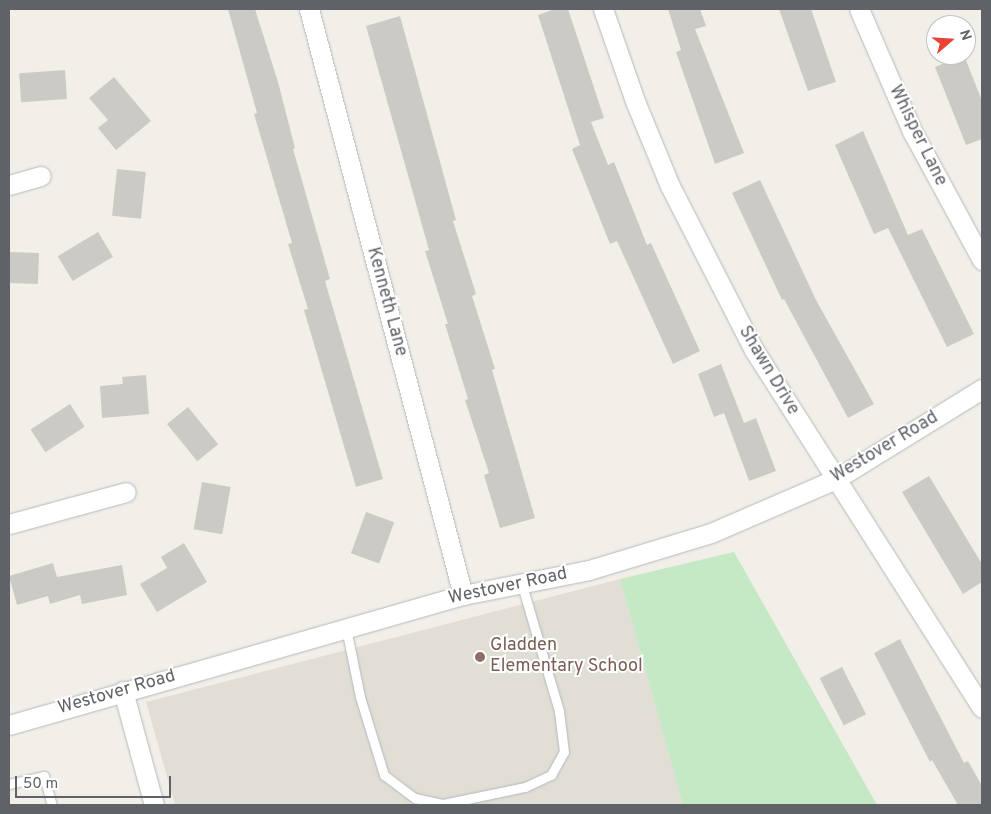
<!DOCTYPE html>
<html>
<head>
<meta charset="utf-8">
<style>
	body { margin:0 }
	#map { position:relative; width:991px; height:814px; overflow:hidden; background:#f1efe8; font-family:Overpass,sans-serif }
	div>[style] { position:absolute }
	.education>* { inset:0; background:#e1ded6 }
	.green>* { inset:0; background:#c5e8c5 }
	.building>* { inset:0; background:#cccac5; transform-origin:0 0 }
	.roads { filter:drop-shadow(0 0 1px #b5b8bc) drop-shadow(0 0 1px #b5b8bc) }
	.service>* { height:9px; margin:-4.5px; padding:0 4.5px; transform-origin:4.5px; border-radius:4.5px; background:#fff }
	.minor>* { height:19px; margin:-9.5px; padding:0 9.5px; transform-origin:9.5px; border-radius:9.5px; background:#fff }
	.dots>* { width:14px; height:14px; translate:-50% -50%; box-sizing:border-box; border:2px solid #fff; border-radius:50% }
	span { translate:-50% -50%; white-space:nowrap; text-align:center; line-height:1.15; -webkit-text-stroke:4px #fff; paint-order:stroke }
	.street-label { font-size:18px; color:#5f6368 }
	.education-label { font-size:18px; color:#785e54 }
	.left { translate:0 -50%; text-align:left }
	.frame { position:absolute; inset:0; border:10px solid #5f6368; pointer-events:none }
	.north { position:absolute; left:926px; top:15px; width:50px; height:50px; box-sizing:border-box; background:#fff; border:1px solid #bfc1c3; border-radius:50%; rotate:71deg; font-size:14px; font-weight:700; line-height:20px; text-align:center; color:#5f6368 }
	.north::after { content:''; display:block; margin:auto; width:18px; height:22px; background:#ea4335; clip-path:polygon(50% 0,100% 100%,50% 72%,0 100%) }
	.scale { position:absolute; left:15px; top:776px; width:156px; height:22px; box-sizing:border-box; border:2px solid #5f6368; border-top:0; padding-left:6px; font-size:15px; line-height:18px; white-space:nowrap; color:#5f6368; -webkit-text-stroke:4px #fff; paint-order:stroke }
</style>
</head>
<body>
<div id="map">
	<div class="education">
		<div style="clip-path:polygon(620px 579px,683px 805px,175px 805px,146px 702px)"></div>
	</div>
	<div class="green">
		<div style="clip-path:polygon(734px 552px,877px 805px,683px 805px,620px 579px)"></div>
	</div>
	<div class="building">
		<div style="clip-path:polygon(228px 9px,255px 9px,278px 82px,295px 148px,293px 149px,330px 279px,325px 281px,383px 479px,356px 487px,304px 310px,308px 309px,288px 244px,292px 243px,254px 114px,257px 113px)"></div>
		<div style="clip-path:polygon(555px 9px,568px 9px,604px 118px,591px 122px,608px 165px,614px 162px,647px 245px,651px 243px,700px 351px,673px 364px,617px 241px,610px 244px,572px 149px,580px 145px,538px 15px)"></div>
		<div style="clip-path:polygon(668px 9px,700px 9px,706px 26px,695px 29px,744px 153px,715px 164px,676px 52px,681px 50px)"></div>
		<div style="clip-path:polygon(779px 9px,811px 9px,836px 82px,808px 91px)"></div>
		<div style="clip-path:polygon(400px 16px,456px 220px,453px 221px,476px 294px,472px 296px,495px 369px,492px 370px,535px 518px,500px 528px,484px 475px,489px 473px,465px 400px,468px 399px,445px 324px,448px 324px,425px 251px,429px 250px,366px 26px)"></div>
		<div style="clip-path:polygon(964px 55px,982px 101px,982px 139px,966px 145px,935px 67px)"></div>
		<div style="left:65px;top:70px;width:29px;height:46px;rotate:86deg"></div>
		<div style="clip-path:polygon(114px 77px,151px 121px,116px 150px,98px 128px,108px 120px,89px 98px)"></div>
		<div style="clip-path:polygon(863px 131px,908px 235px,922px 229px,974px 334px,947px 347px,888px 228px,874px 234px,835px 145px)"></div>
		<div style="left:117px;top:169px;width:29px;height:47px;rotate:6deg"></div>
		<div style="clip-path:polygon(760px 180px,816px 300px,874px 404px,848px 418px,784px 299px,782px 300px,732px 193px)"></div>
		<div style="left:98px;top:232px;width:29px;height:47px;rotate:59deg"></div>
		<div style="left:9px;top:252px;width:30px;height:31px;rotate:2deg"></div>
		<div style="clip-path:polygon(721px 364px,744px 423px,756px 418px,776px 471px,749px 481px,724px 413px,714px 417px,698px 374px)"></div>
		<div style="clip-path:polygon(146px 375px,149px 414px,102px 418px,100px 386px,123px 384px,122px 377px)"></div>
		<div style="left:70px;top:404px;width:27px;height:47px;rotate:57deg"></div>
		<div style="left:188px;top:407px;width:48px;height:27px;rotate:51deg"></div>
		<div style="clip-path:polygon(929px 476px,982px 564px,982px 582px,963px 594px,902px 492px)"></div>
		<div style="left:202px;top:482px;width:29px;height:48px;rotate:10deg"></div>
		<div style="left:366px;top:512px;width:30px;height:44px;rotate:20deg"></div>
		<div style="clip-path:polygon(184px 543px,207px 582px,157px 612px,140px 584px,167px 568px,161px 557px)"></div>
		<div style="clip-path:polygon(53px 563px,57px 577px,122px 565px,127px 595px,82px 604px,80px 595px,50px 604px,48px 596px,17px 605px,9px 576px)"></div>
		<div style="clip-path:polygon(900px 639px,964px 763px,968px 761px,982px 786px,982px 805px,958px 805px,932px 760px,930px 762px,874px 653px)"></div>
		<div style="left:842px;top:667px;width:53px;height:25px;rotate:63deg"></div>
	</div>
	<div class="roads">
		<div class="service">
			<div style="left:346px;top:628px;width:70px;rotate:78.5deg"></div>
			<div style="left:360px;top:697px;width:82px;rotate:72.9deg"></div>
			<div style="left:384px;top:775px;width:39px;rotate:37deg"></div>
			<div style="left:415px;top:798px;width:29px;rotate:12deg"></div>
			<div style="left:443px;top:804px;width:84px;rotate:-11.7deg"></div>
			<div style="left:525px;top:787px;width:29px;rotate:-25deg"></div>
			<div style="left:551px;top:775px;width:26px;rotate:-61deg"></div>
			<div style="left:564px;top:752px;width:41px;rotate:-97deg"></div>
			<div style="left:559px;top:711px;width:134px;rotate:-106.4deg"></div>
			<div style="left:9px;top:784px;width:36px;rotate:-13deg"></div>
			<div style="left:44px;top:776px;width:30px;rotate:75deg"></div>
		</div>
		<div class="minor">
			<div style="left:309px;top:9px;width:606px;rotate:75.28deg"></div>
			<div style="left:603px;top:9px;width:97px;rotate:70.8deg"></div>
			<div style="left:635px;top:101px;width:92px;rotate:67.6deg"></div>
			<div style="left:670px;top:186px;width:184px;rotate:62.9deg"></div>
			<div style="left:754px;top:350px;width:424px;rotate:57.5deg"></div>
			<div style="left:859px;top:9px;width:133px;rotate:66.5deg"></div>
			<div style="left:912px;top:131px;width:147px;rotate:61.5deg"></div>
			<div style="left:9px;top:185px;width:33px;rotate:-16deg"></div>
			<div style="left:9px;top:524px;width:121px;rotate:-15.3deg"></div>
			<div style="left:123px;top:691px;width:118px;rotate:74.8deg"></div>
			<div style="left:9px;top:725px;width:472px;rotate:-16deg"></div>
			<div style="left:463px;top:595px;width:128px;rotate:-11.2deg"></div>
			<div style="left:589px;top:570px;width:127px;rotate:-16.9deg"></div>
			<div style="left:711px;top:533px;width:136px;rotate:-23.4deg"></div>
			<div style="left:836px;top:479px;width:172px;rotate:-31.7deg"></div>
		</div>
	</div>
	<div class="dots">
		<div style="left:480px;top:657px;background:#8d6e63"></div>
	</div>
	<div class="street-label">
		<span style="left:917px;top:136px;rotate:64deg">Whisper Lane</span>
		<span style="left:386px;top:302px;rotate:75deg">Kenneth Lane</span>
		<span style="left:768px;top:371px;rotate:59deg">Shawn Drive</span>
		<span style="left:885px;top:448px;rotate:-31deg">Westover Road</span>
		<span style="left:508px;top:587px;rotate:-12deg">Westover Road</span>
		<span style="left:117px;top:693px;rotate:-16deg">Westover Road</span>
	</div>
	<div class="education-label">
		<span class="left" style="left:490px;top:657px">Gladden<br>Elementary School</span>
	</div>
	<div class="frame"></div>
	<div class="north">N</div>
	<div class="scale">50 m</div>
</div>
</body>
</html>
